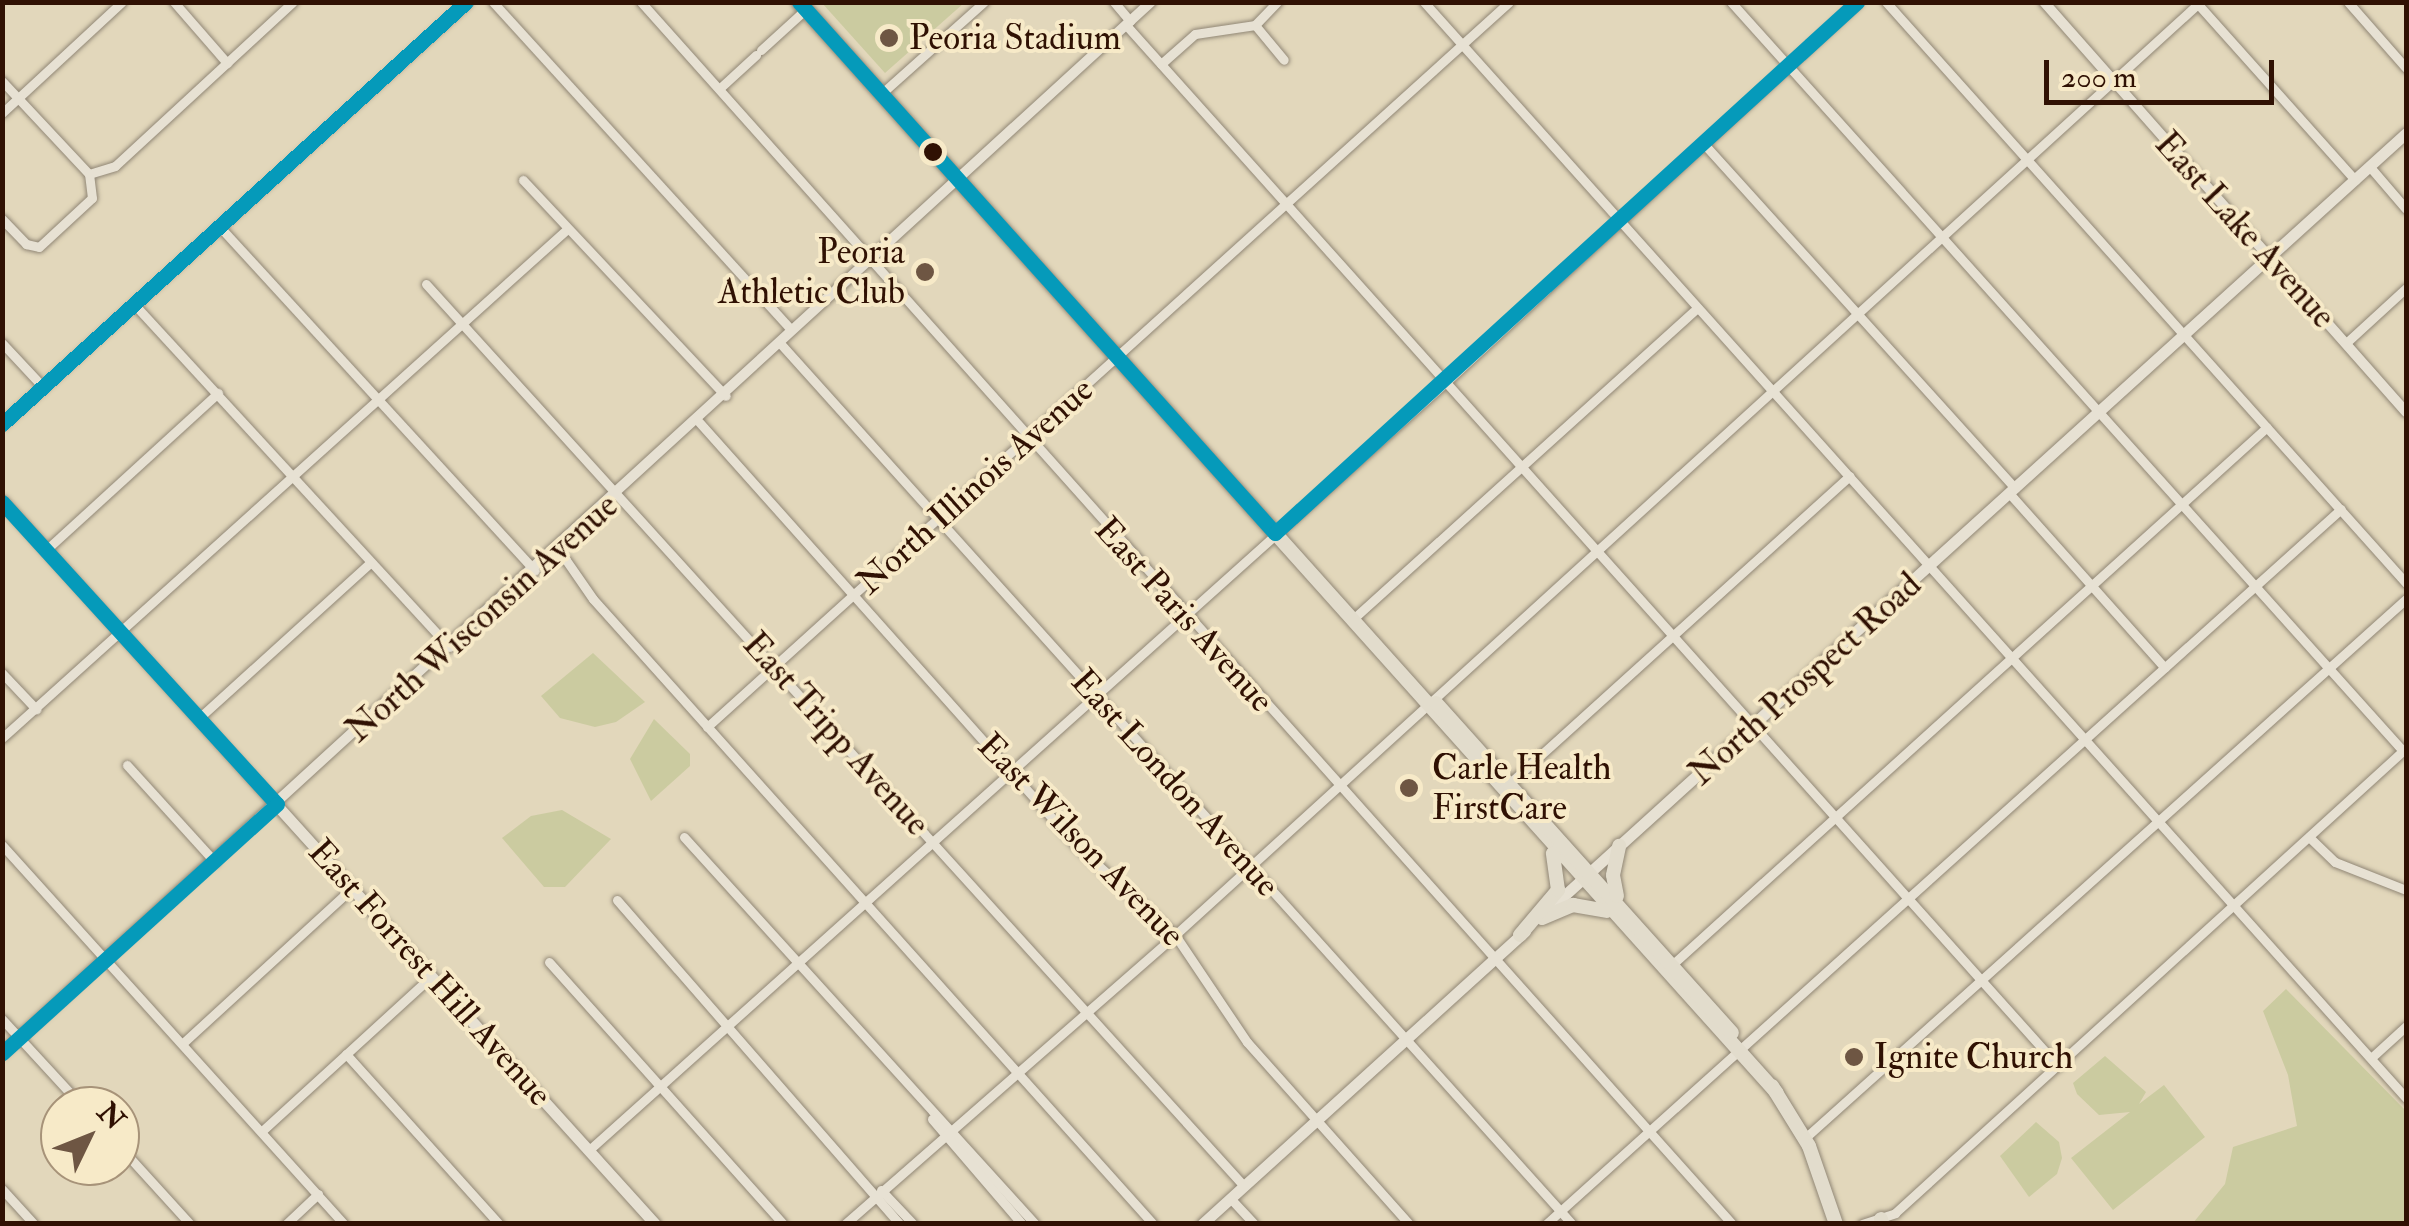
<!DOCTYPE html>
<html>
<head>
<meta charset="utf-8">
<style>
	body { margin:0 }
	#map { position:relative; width:2409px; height:1226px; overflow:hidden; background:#e2d7bb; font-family:"IM FELL Double Pica",serif }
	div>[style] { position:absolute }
	.green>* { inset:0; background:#cbcba0 }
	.roads { filter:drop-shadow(0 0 2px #918776) drop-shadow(0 0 2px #918776) }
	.minor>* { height:9px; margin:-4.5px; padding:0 4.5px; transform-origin:4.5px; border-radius:4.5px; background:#e7e1d3 }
	.tertiary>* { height:10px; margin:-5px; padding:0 5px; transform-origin:5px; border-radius:5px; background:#e7e1d3 }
	.secondary>* { height:11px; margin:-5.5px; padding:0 5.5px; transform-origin:5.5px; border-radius:5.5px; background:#e7e1d3 }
	.trunk>* { height:14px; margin:-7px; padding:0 7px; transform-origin:7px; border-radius:7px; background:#e2dccc }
	.bus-1>* { height:15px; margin:-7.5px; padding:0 7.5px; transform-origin:7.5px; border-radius:7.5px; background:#059aba }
	.dots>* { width:28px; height:28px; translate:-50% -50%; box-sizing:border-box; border:5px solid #f7eac8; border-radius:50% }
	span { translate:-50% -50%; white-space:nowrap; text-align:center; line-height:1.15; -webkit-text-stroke:8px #f7eac8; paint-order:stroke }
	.poi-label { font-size:35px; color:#301103 }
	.left { translate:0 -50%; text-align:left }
	.right { translate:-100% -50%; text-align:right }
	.street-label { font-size:35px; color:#301103 }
	.frame { position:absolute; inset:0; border:5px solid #301103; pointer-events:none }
	.north { position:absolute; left:40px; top:1086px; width:100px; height:100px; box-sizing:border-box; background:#f7eac8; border:2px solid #a79379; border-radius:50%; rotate:47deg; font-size:28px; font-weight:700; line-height:40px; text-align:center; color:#301103 }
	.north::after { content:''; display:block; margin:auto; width:35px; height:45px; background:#6e5643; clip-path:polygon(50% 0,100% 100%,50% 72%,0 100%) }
	.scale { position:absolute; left:2044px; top:60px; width:230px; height:45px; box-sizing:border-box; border:5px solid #301103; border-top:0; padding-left:12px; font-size:30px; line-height:35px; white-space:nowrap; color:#301103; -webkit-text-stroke:8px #f7eac8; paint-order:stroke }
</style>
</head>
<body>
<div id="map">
	<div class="green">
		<div style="clip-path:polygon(822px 3px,964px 3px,885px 73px)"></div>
		<div style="clip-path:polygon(593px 653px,645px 702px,616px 722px,595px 727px,560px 718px,541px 696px)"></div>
		<div style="clip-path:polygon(654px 719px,690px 754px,690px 766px,651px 801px,630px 759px)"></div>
		<div style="clip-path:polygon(562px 810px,611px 839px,565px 887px,544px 887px,502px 838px,531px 816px)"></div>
		<div style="clip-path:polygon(2286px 989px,2406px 1111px,2406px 1223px,2193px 1223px,2225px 1184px,2233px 1147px,2297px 1126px,2288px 1075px,2263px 1011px)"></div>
		<div style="clip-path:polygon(2105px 1056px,2146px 1092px,2139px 1104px,2164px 1085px,2205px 1137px,2113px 1210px,2071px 1158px,2130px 1112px,2099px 1115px,2077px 1094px,2073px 1083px)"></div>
		<div style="clip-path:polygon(2036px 1122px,2059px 1142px,2062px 1158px,2057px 1174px,2029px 1197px,2000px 1156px)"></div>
	</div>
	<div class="roads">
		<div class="minor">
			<div style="left:174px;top:2px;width:81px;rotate:49deg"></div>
			<div style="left:493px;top:2px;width:443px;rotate:47.7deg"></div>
			<div style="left:641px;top:2px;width:1638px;rotate:48.24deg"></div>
			<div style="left:1114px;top:2px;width:25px;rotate:50deg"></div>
			<div style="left:1424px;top:2px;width:1472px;rotate:48.14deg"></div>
			<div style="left:1731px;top:2px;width:1006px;rotate:48.1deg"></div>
			<div style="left:1886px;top:2px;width:780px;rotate:48.17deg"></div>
			<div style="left:2196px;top:2px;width:239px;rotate:48.2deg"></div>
			<div style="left:2348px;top:2px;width:88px;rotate:48.7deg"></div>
			<div style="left:1126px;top:25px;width:1397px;rotate:48.16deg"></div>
			<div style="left:1255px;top:25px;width:45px;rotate:50.4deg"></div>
			<div style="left:761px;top:50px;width:59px;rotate:-42.3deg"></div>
			<div style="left:1161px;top:64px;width:45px;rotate:-41.4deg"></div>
			<div style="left:1195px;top:34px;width:61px;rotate:-8.5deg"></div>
			<div style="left:1255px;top:25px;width:32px;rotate:-46deg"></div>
			<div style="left:2px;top:81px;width:127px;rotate:46.9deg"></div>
			<div style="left:720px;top:88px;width:49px;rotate:-42.5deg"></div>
			<div style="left:881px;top:94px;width:138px;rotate:-41.8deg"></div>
			<div style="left:2px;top:113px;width:163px;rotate:-42.8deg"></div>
			<div style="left:1704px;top:144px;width:464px;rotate:47.9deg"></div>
			<div style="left:2370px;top:167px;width:55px;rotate:49.4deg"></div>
			<div style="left:89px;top:174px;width:27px;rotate:-17deg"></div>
			<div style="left:115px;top:166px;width:242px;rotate:-42.7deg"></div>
			<div style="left:523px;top:180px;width:296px;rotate:46.8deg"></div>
			<div style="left:2px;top:219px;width:35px;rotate:46deg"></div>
			<div style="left:26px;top:244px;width:13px;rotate:13deg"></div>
			<div style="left:39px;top:247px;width:72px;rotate:-42.8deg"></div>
			<div style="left:92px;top:198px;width:24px;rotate:-97deg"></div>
			<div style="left:220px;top:227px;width:466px;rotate:47.5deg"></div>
			<div style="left:426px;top:284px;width:1218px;rotate:47.8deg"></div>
			<div style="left:134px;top:304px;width:466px;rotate:47.4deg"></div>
			<div style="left:779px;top:342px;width:1186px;rotate:48.04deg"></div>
			<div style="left:2px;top:343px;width:60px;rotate:47deg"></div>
			<div style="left:2346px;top:343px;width:81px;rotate:-42.5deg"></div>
			<div style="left:699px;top:422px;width:568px;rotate:48.28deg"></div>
			<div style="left:1077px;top:846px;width:132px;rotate:42.2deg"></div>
			<div style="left:1175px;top:935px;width:129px;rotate:56.1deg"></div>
			<div style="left:1247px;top:1042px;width:244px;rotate:48.3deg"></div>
			<div style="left:2px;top:424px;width:628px;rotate:-42.22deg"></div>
			<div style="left:2009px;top:493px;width:234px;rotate:48.3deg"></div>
			<div style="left:46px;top:550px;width:233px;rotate:-42.4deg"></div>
			<div style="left:553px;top:555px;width:14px;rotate:21deg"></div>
			<div style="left:566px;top:560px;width:47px;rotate:55.3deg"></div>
			<div style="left:593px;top:599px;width:839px;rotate:48.14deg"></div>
			<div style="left:1353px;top:619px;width:464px;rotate:-42.1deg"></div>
			<div style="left:2px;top:673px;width:50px;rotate:46.6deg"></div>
			<div style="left:199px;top:718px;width:232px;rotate:-42.2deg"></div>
			<div style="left:707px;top:727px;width:1081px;rotate:-42.11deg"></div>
			<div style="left:2px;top:738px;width:759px;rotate:-42.01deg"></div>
			<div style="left:127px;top:765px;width:130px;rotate:47.8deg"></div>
			<div style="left:1512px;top:781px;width:455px;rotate:-42.1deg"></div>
			<div style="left:684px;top:837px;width:522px;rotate:47.79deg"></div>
			<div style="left:2309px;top:837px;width:36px;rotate:44deg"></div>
			<div style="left:2335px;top:862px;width:76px;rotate:21.5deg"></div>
			<div style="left:2px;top:845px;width:510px;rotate:47.94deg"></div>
			<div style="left:617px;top:900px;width:430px;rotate:48.9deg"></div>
			<div style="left:549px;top:962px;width:351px;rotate:48.2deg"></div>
			<div style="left:1674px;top:963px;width:799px;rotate:-42.11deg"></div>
			<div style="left:2px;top:1019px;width:118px;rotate:47.4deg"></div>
			<div style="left:183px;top:1043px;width:231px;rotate:-42.5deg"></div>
			<div style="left:346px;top:1054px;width:229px;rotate:48deg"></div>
			<div style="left:2371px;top:1058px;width:47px;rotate:-42.4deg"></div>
			<div style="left:932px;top:1119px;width:138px;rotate:49.4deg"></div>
			<div style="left:262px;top:1131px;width:230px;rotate:-42.4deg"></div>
			<div style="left:1805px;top:1138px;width:807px;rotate:-41.89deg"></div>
			<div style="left:120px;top:1147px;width:104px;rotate:47.7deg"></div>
			<div style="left:589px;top:1150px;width:1151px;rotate:-41.87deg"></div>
			<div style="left:1446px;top:382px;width:560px;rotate:-42.69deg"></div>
			<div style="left:2px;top:1189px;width:47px;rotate:47.6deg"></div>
			<div style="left:881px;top:1190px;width:47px;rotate:46.7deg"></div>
			<div style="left:1230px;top:1198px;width:35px;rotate:47deg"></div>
			<div style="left:286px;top:1224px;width:44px;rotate:-43.2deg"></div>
			<div style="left:845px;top:1224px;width:439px;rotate:-41.2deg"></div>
			<div style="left:1175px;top:935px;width:1386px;rotate:-42.31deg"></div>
			<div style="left:1546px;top:1224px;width:1069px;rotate:-41.97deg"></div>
			<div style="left:1862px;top:1224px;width:35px;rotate:-18deg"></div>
			<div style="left:1895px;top:1213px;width:691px;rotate:-42.3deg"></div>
		</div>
		<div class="tertiary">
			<div style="left:2044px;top:2px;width:547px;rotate:48.56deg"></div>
			<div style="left:2px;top:1053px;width:1557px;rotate:-42.45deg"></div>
		</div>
		<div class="secondary">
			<div style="left:2px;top:501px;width:974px;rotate:47.91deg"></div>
			<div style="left:1546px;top:912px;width:1160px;rotate:-42.17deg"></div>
			<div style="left:1202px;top:1224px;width:436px;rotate:-42.2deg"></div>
		</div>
		<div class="trunk">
			<div style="left:799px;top:2px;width:1465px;rotate:48.13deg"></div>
			<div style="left:1436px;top:703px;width:443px;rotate:48.1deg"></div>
			<div style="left:1617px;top:896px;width:21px;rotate:-101deg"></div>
			<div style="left:1613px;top:875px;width:30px;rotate:-78deg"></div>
			<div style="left:1542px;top:918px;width:34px;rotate:-23deg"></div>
			<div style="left:1573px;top:905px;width:34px;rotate:10deg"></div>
			<div style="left:1520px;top:935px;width:59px;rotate:-49.8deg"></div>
			<div style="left:1558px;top:890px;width:37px;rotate:-98deg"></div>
			<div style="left:1772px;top:1086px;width:70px;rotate:58.3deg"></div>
			<div style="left:1809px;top:1146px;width:83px;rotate:70.9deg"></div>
			<div style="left:1881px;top:1219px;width:5px;rotate:79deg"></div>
		</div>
	</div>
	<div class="bus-1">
		<div style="left:799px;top:2px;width:713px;rotate:48.13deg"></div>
		<div style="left:1275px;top:533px;width:788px;rotate:-42.38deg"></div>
		<div style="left:2px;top:424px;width:627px;rotate:-42.29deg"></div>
		<div style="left:2px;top:502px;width:408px;rotate:47.7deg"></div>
		<div style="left:277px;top:804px;width:371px;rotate:137.8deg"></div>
	</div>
	<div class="dots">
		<div style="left:889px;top:38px;background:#6e5643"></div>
		<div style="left:933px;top:152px;background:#301103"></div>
		<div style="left:925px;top:272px;background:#6e5643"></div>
		<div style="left:1409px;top:788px;background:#6e5643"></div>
		<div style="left:1854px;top:1057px;background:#6e5643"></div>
	</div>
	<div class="poi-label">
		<span class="left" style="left:909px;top:38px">Peoria Stadium</span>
		<span class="right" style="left:905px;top:272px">Peoria<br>Athletic Club</span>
		<span class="left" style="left:1432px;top:788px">Carle Health<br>FirstCare</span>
		<span class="left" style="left:1874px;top:1057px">Ignite Church</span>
	</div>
	<div class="street-label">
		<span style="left:2245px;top:230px;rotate:48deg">East Lake Avenue</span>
		<span style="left:975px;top:486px;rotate:-42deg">North Illinois Avenue</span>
		<span style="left:1184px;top:615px;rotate:48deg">East Paris Avenue</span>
		<span style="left:482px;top:618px;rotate:-42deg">North Wisconsin Avenue</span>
		<span style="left:1805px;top:679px;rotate:-42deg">North Prospect Road</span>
		<span style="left:836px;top:734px;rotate:48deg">East Tripp Avenue</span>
		<span style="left:1175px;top:783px;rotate:48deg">East London Avenue</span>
		<span style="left:1081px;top:840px;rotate:46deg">East Wilson Avenue</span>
		<span style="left:430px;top:973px;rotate:48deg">East Forrest Hill Avenue</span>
	</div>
	<div class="frame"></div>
	<div class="north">N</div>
	<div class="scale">200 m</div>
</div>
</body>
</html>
